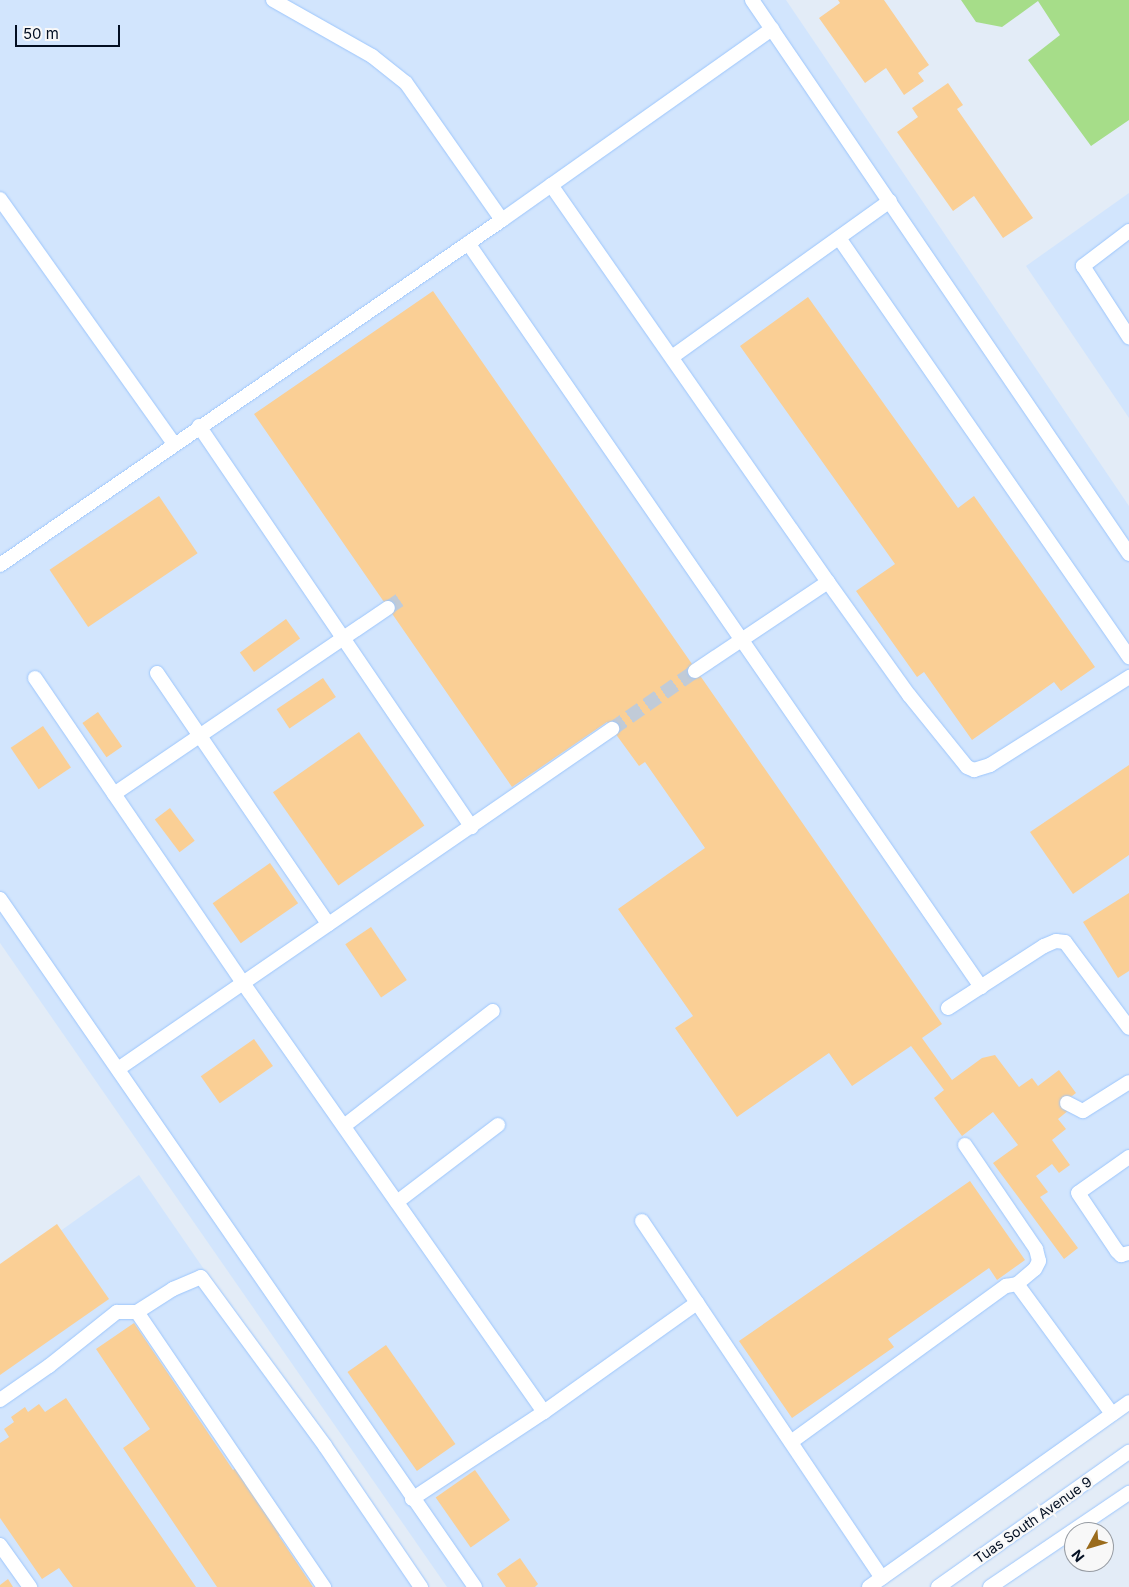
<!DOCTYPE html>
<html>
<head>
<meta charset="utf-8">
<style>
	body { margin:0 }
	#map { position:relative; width:1129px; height:1587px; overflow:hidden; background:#e3ecf7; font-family:Inter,sans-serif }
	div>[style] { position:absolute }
	.built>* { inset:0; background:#d2e5fd }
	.water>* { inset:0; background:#a6dd89 }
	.building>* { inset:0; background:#facf95; transform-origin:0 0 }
	.minor-tunnel>* { height:14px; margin-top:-7px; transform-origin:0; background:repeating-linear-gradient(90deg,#c1cbd7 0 14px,transparent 0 21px) }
	.roads { filter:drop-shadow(0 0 1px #9dc6fc) drop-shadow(0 0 1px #9dc6fc) }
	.minor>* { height:14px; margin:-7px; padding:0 7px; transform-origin:7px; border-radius:7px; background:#fff }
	span { translate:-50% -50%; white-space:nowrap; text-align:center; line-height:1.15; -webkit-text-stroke:4.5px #f8f8f8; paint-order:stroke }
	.street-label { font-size:14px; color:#030f22 }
	.north { position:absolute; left:1064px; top:1522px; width:50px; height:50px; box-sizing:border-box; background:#f8f8f8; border:1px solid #969ba2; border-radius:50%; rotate:231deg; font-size:14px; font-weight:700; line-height:20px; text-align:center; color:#030f22 }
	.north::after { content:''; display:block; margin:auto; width:18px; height:22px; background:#9a6b1c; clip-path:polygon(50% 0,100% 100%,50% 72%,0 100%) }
	.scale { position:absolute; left:15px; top:25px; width:105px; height:22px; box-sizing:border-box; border:2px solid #030f22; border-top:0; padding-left:6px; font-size:15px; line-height:18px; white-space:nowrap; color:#030f22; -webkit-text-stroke:4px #f8f8f8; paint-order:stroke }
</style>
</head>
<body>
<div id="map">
	<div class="built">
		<div style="clip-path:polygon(0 0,786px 0,1129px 506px,1129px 1407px,875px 1587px,447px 1587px,0 943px)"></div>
		<div style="clip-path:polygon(1129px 193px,1129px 418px,1026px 266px)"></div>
		<div style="clip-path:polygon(139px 1175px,423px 1587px,0 1587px,0 1274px)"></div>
	</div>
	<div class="water">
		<div style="clip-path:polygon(961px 0,1129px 0,1129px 120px,1091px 146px,1028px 60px,1060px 35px,1038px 1px,1002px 27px,976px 22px)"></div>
	</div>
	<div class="building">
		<div style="clip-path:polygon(838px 0,884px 0,929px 65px,918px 73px,924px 81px,904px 95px,886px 68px,865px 83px,819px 18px,840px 3px)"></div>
		<div style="clip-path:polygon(948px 83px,963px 105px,957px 109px,1033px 218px,1003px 238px,974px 196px,953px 211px,897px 132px,918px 117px,912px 108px)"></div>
		<div style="clip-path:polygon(433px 291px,942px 1024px,922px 1038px,952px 1080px,982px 1058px,995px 1055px,1019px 1087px,1032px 1078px,1038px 1086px,1059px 1070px,1076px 1093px,1064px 1102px,1069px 1110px,1058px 1119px,1066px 1129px,1052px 1140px,1070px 1165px,1059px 1173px,1052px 1164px,1036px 1176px,1048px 1192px,1040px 1197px,1078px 1248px,1064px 1259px,993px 1163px,1018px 1145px,993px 1112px,962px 1136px,934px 1098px,944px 1090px,911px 1046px,852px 1086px,829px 1053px,737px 1117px,675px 1028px,693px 1016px,618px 909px,705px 848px,645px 762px,639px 766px,607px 722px,512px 787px,254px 414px)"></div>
		<div style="clip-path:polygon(808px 297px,958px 508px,974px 496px,1095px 667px,1061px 691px,1054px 682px,972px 740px,924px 672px,917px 677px,856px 591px,895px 564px,740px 346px)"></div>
		<div style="left:159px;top:496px;width:69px;height:132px;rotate:56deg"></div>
		<div style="left:286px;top:619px;width:24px;height:57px;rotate:54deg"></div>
		<div style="left:323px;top:678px;width:23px;height:56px;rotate:56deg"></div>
		<div style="left:98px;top:712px;width:42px;height:19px;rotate:55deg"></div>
		<div style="left:43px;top:726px;width:50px;height:39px;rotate:56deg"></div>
		<div style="left:359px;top:732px;width:114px;height:105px;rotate:55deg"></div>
		<div style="clip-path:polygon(1129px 765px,1129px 855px,1073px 894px,1030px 832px)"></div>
		<div style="left:170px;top:808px;width:41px;height:19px;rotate:53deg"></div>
		<div style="left:270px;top:863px;width:49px;height:70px;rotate:55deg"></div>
		<div style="clip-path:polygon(1129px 893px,1129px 971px,1118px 978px,1083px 922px)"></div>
		<div style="left:371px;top:927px;width:64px;height:31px;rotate:56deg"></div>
		<div style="left:254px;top:1039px;width:33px;height:65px;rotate:55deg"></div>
		<div style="clip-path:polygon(970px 1181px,1025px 1260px,997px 1280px,989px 1268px,888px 1339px,894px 1347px,792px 1418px,739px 1341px)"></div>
		<div style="clip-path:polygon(57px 1224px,109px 1299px,0 1375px,0 1264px)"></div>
		<div style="clip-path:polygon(134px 1323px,233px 1470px,237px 1467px,282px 1534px,279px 1536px,313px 1587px,217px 1587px,123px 1448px,150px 1429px,96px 1349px)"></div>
		<div style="left:386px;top:1345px;width:121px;height:47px;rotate:55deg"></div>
		<div style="clip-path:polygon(66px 1398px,196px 1587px,73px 1587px,59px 1568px,42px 1579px,0 1518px,0 1443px,9px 1437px,4px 1429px,14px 1422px,11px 1417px,25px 1407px,28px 1412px,39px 1404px,45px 1412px)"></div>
		<div style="left:475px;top:1470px;width:61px;height:48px;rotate:55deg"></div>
		<div style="clip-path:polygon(520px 1558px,538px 1584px,535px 1587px,506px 1587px,497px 1574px)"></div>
		<div style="clip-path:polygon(8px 1579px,13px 1587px,0 1587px,0 1585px)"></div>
	</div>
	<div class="minor-tunnel">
		<div style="left:388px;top:608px;width:14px;rotate:-34deg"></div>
		<div style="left:612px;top:729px;width:101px;rotate:-34.9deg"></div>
	</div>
	<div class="roads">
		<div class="minor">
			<div style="left:273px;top:0;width:114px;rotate:29.5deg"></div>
			<div style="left:372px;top:56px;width:43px;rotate:38.5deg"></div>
			<div style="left:406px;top:83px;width:167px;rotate:55deg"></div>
			<div style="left:752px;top:0;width:670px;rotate:55.76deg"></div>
			<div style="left:551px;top:185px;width:484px;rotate:55.1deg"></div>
			<div style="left:828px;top:582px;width:139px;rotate:54.4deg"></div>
			<div style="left:909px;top:695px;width:92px;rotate:51.1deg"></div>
			<div style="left:967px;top:767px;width:8px;rotate:23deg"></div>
			<div style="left:974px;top:770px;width:17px;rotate:-17deg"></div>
			<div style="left:990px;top:765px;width:165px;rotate:-32.3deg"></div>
			<div style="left:0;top:199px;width:301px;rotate:54.6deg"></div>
			<div style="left:1129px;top:231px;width:58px;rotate:142.7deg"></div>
			<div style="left:1083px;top:266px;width:85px;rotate:57.1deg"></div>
			<div style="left:839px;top:238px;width:510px;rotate:55.31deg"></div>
			<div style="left:468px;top:243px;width:904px;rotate:55.41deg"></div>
			<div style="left:672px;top:357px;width:268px;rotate:-35.6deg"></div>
			<div style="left:199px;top:426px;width:485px;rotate:55.8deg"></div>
			<div style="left:0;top:565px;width:609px;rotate:-34.5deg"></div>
			<div style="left:502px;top:220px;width:331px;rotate:-35.3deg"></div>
			<div style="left:695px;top:671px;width:160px;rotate:-33.8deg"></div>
			<div style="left:157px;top:673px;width:304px;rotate:55.7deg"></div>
			<div style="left:35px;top:678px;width:369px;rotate:55.7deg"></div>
			<div style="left:243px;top:983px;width:524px;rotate:54.95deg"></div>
			<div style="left:114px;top:794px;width:331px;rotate:-34.2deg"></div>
			<div style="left:0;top:899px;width:836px;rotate:55.38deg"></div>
			<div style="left:948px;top:1008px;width:114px;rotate:-32.9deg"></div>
			<div style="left:1044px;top:946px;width:13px;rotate:-23deg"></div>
			<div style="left:1056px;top:941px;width:9px;rotate:6deg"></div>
			<div style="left:1065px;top:942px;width:107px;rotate:53.3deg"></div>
			<div style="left:118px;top:1069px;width:600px;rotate:-34.54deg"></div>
			<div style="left:1067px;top:1103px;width:18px;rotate:27deg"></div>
			<div style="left:1083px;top:1111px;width:54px;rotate:-32.2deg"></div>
			<div style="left:344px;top:1126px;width:188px;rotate:-37.7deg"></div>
			<div style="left:1129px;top:1157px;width:62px;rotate:144.8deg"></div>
			<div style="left:1078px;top:1193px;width:70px;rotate:56.1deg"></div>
			<div style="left:1117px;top:1251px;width:6px;rotate:45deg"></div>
			<div style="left:1121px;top:1255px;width:8px;rotate:-14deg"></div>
			<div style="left:397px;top:1202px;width:127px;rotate:-37.3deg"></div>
			<div style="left:642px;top:1221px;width:430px;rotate:56.1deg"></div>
			<div style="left:1017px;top:1284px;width:161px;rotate:53.8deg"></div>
			<div style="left:137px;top:1312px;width:333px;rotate:55.8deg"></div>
			<div style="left:0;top:1400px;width:60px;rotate:-34.8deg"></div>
			<div style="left:49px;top:1366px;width:87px;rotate:-38.5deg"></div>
			<div style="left:117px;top:1312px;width:20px"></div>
			<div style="left:137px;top:1312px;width:43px;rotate:-32.6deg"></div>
			<div style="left:173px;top:1289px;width:30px;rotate:-23deg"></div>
			<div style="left:201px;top:1277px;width:210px;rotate:53.7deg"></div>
			<div style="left:325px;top:1446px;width:171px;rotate:55.8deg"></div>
			<div style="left:791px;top:1442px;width:266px;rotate:-36deg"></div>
			<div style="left:1006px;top:1286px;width:11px;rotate:-10deg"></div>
			<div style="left:1017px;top:1284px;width:23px;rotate:-40deg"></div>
			<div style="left:1035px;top:1269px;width:9px;rotate:-63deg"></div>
			<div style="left:1039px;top:1261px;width:12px;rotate:-104deg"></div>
			<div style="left:1036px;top:1249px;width:126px;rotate:-124.3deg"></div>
			<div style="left:412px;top:1499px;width:158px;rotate:-33.4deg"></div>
			<div style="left:544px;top:1412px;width:188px;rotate:-35.5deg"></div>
			<div style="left:0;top:1545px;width:52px;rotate:54.5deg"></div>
			<div style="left:869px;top:1587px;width:319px;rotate:-35.4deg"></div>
			<div style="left:938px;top:1587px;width:234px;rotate:-35.3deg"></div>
			<div style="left:990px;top:1587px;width:168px;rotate:-34.1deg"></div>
		</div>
	</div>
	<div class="street-label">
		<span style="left:1033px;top:1520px;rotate:-35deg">Tuas South Avenue 9</span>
	</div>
	<div class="north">N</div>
	<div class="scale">50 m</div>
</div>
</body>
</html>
